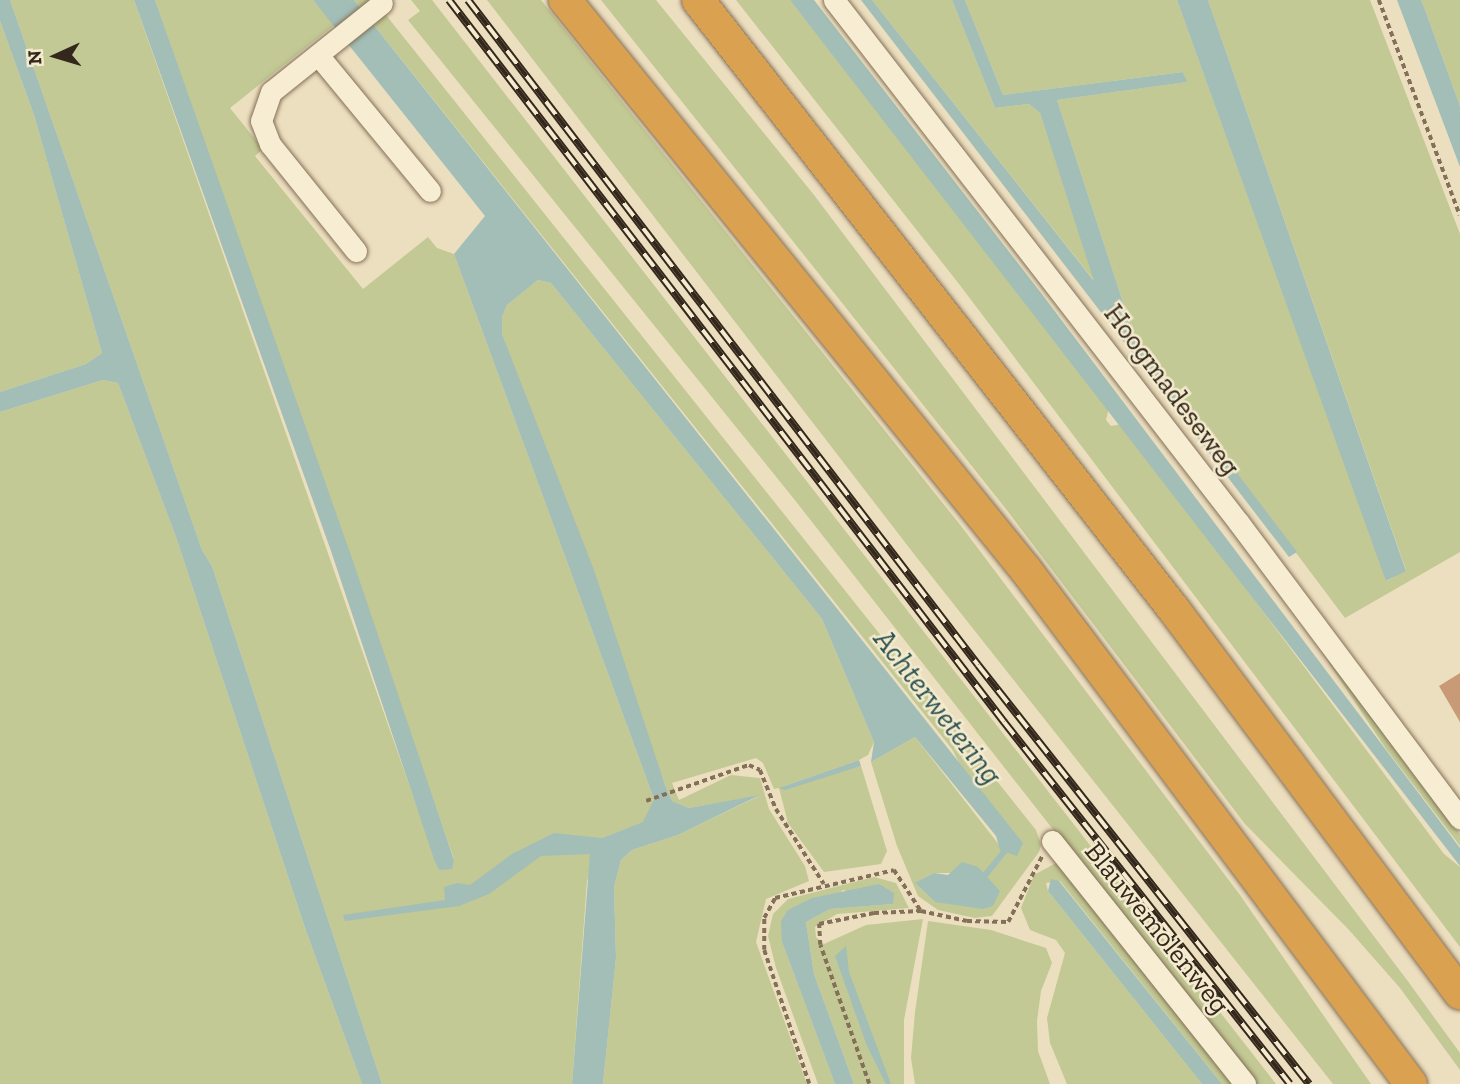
<!DOCTYPE html>
<html>
<head>
<meta charset="utf-8">
<style>
	body { margin:0 }
	#map { position:relative; width:1460px; height:1084px; overflow:hidden; background:#ecdfbf; font-family:"Zilla Slab",serif }
	div>[style] { position:absolute }
	.green>* { inset:0; background:#c2c994 }
	.water>* { inset:0; background:#a2beb6 }
	.stream>* { height:6px; margin:-3px; padding:0 3px; transform-origin:3px; border-radius:3px; background:#a2beb6 }
	.building>* { inset:0; background:#c99a76 }
	.path>* { height:3.5px; margin-top:-1.75px; transform-origin:0; background:repeating-linear-gradient(90deg,#847058 0 5px,transparent 0 8.5px) }
	.roads { filter:drop-shadow(0 0 2px #847058) drop-shadow(0 0 2px #847058) }
	.minor>* { height:21px; margin:-10.5px; padding:0 10.5px; transform-origin:10.5px; border-radius:10.5px; background:#f7edd2 }
	.highway>* { height:32px; margin:-16px; padding:0 16px; transform-origin:16px; border-radius:16px; background:#daa151 }
	.rail>* { height:8px; margin-top:-4px; transform-origin:0; background:repeating-linear-gradient(90deg,#f4eace 0 16px,#34281c 0 32px); box-sizing:border-box; border-block:2px solid #34281c }
	span { translate:-50% -50%; white-space:nowrap; text-align:center; line-height:1.15; -webkit-text-stroke:5px #f4eace; paint-order:stroke }
	.street-label { font-size:28px; color:#34281c }
	.water-label { font-size:30px; color:#2c5351; font-style:italic }
	.north { position:absolute; left:21px; top:21px; width:70px; height:70px; -webkit-text-stroke:5px #f4eace; paint-order:stroke; rotate:266deg; font-size:19px; font-weight:700; line-height:28px; text-align:center; color:#34281c }
	.north::after { content:''; display:block; margin:auto; width:24px; height:32px; background:#34281c; clip-path:polygon(50% 0,100% 100%,50% 72%,0 100%) }
</style>
</head>
<body>
<div id="map">
	<div class="green">
		<div style="clip-path:polygon(10px 0,134px 0,439px 870px,454px 859px,155px 0,313px 0,334px 25px,230px 108px,263px 149px,255px 156px,363px 289px,428px 237px,437px 248px,454px 254px,654px 799px,644px 822px,602px 838px,587px 881px,572px 1084px,382px 1084px,212px 566px,202px 550px)"></div>
		<div style="clip-path:polygon(evenodd,354px 0,374px 0,1036px 830px,1041px 845px,1039px 852px,992px 916px,975px 918px,938px 910px,918px 896px,897px 846px,871px 762px,915px 737px,1007px 855px,952px 749px,354px 0,934px 873px,952px 873px,935px 902px,916px 884px,934px 873px)"></div>
		<div style="clip-path:polygon(411px 0,432px 0,1276px 1084px,1255px 1084px,1174px 984px,794px 499px,408px 20px,420px 11px)"></div>
		<div style="clip-path:polygon(487px 0,541px 0,961px 526px,1240px 895px,1371px 1084px,1333px 1084px,914px 554px)"></div>
		<div style="clip-path:polygon(601px 0,656px 0,814px 195px,1407px 980px,1460px 1053px,1460px 1070px,1400px 988px,1349px 930px,1245px 824px,1006px 509px)"></div>
		<div style="clip-path:polygon(736px 0,790px 0,1110px 404px,1106px 420px,1111px 426px,1123px 424px,1444px 854px,1460px 867px,1460px 947px,959px 284px)"></div>
		<div style="clip-path:polygon(872px 0,952px 0,995px 108px,1029px 104px,1040px 113px,1096px 283px)"></div>
		<div style="clip-path:polygon(965px 0,1177px 0,1387px 581px,1406px 570px,1208px 0,1370px 0,1460px 234px,1460px 552px,1345px 618px,1135px 339px,1057px 100px,1186px 82px,1183px 72px,1003px 95px)"></div>
		<div style="clip-path:polygon(1421px 0,1460px 0,1460px 106px,1424px 7px)"></div>
		<div style="clip-path:polygon(0 21px,34px 115px,102px 353px,86px 364px,0 392px)"></div>
		<div style="clip-path:polygon(538px 280px,551px 283px,822px 619px,874px 742px,868px 755px,859px 760px,779px 788px,861px 766px,887px 851px,881px 864px,824px 872px,788px 823px,779px 788px,774px 789px,763px 763px,756px 758px,672px 783px,679px 800px,731px 775px,760px 778px,769px 809px,805px 866px,809px 881px,766px 899px,756px 942px,807px 1084px,603px 1084px,616px 958px,614px 887px,621px 860px,632px 850px,678px 835px,759px 796px,689px 808px,672px 801px,665px 785px,502px 334px,502px 317px,507px 305px)"></div>
		<div style="clip-path:polygon(103px 380px,118px 383px,176px 537px,305px 928px,362px 1084px,0 1084px,0 412px)"></div>
		<div style="clip-path:polygon(1319px 648px,1460px 834px,1460px 846px,1386px 749px)"></div>
		<div style="clip-path:polygon(1056px 863px,1065px 869px,1237px 1084px,1222px 1084px,1060px 881px,1046px 883px,1048px 891px,1202px 1084px,1067px 1084px,1050px 1043px,1047px 1018px,1065px 953px,1056px 940px,1030px 930px,1021px 908px,1034px 875px)"></div>
		<div style="clip-path:polygon(874px 877px,896px 883px,909px 908px,837px 914px,815px 927px,816px 937px,824px 944px,866px 925px,923px 919px,904px 1020px,904px 1084px,854px 1084px,814px 974px,806px 922px,830px 909px,893px 904px,843px 890px,782px 942px,835px 1084px,818px 1084px,776px 968px,768px 936px,773px 914px,788px 899px)"></div>
		<div style="clip-path:polygon(928px 921px,991px 930px,1046px 948px,1052px 963px,1041px 991px,1037px 1021px,1038px 1051px,1050px 1084px,915px 1084px,911px 1058px,915px 1012px)"></div>
	</div>
	<div class="water">
		<div style="clip-path:polygon(0 0,10px 0,202px 550px,212px 566px,382px 1084px,362px 1084px,305px 928px,176px 537px,118px 383px,103px 380px,0 412px,0 392px,86px 364px,102px 353px,34px 115px,0 21px)"></div>
		<div style="clip-path:polygon(134px 0,155px 0,354px 564px,454px 860px,452px 869px,439px 870px,435px 862px,331px 551px)"></div>
		<div style="clip-path:polygon(313px 0,354px 0,1023px 843px,1017px 856px,1000px 850px,996px 836px,915px 737px,871px 762px,874px 742px,822px 619px,551px 283px,538px 280px,507px 305px,502px 317px,502px 334px,594px 570px,665px 785px,672px 801px,689px 808px,760px 795px,678px 835px,632px 850px,621px 860px,614px 887px,616px 958px,603px 1084px,572px 1084px,590px 854px,541px 856px,489px 894px,459px 906px,345px 921px,343px 915px,445px 900px,444px 887px,457px 883px,470px 885px,512px 854px,554px 833px,602px 838px,643px 822px,654px 799px,454px 254px,485px 216px)"></div>
		<div style="clip-path:polygon(790px 0,814px 0,1041px 293px,1460px 848px,1460px 866px)"></div>
		<div style="clip-path:polygon(861px 0,872px 0,1094px 281px,1040px 113px,1029px 104px,995px 108px,952px 0,965px 0,1003px 95px,1183px 72px,1187px 82px,1057px 100px,1135px 339px,1297px 552px,1289px 557px)"></div>
		<div style="clip-path:polygon(1177px 0,1208px 0,1406px 571px,1386px 581px)"></div>
		<div style="clip-path:polygon(1397px 0,1421px 0,1424px 7px,1460px 106px,1460px 167px)"></div>
		<div style="clip-path:polygon(859px 760px,861px 766px,785px 790px,779px 788px)"></div>
		<div style="clip-path:polygon(962px 862px,978px 867px,1000px 891px,993px 906px,983px 909px,935px 902px,915px 883px,934px 873px,948px 875px)"></div>
		<div style="clip-path:polygon(1051px 879px,1059px 881px,1222px 1084px,1202px 1084px,1048px 891px)"></div>
		<div style="clip-path:polygon(879px 884px,894px 893px,893px 904px,830px 909px,806px 922px,814px 974px,854px 1084px,835px 1084px,782px 942px,781px 921px,788px 910px,812px 898px)"></div>
		<div style="clip-path:polygon(846px 946px,849px 972px,891px 1084px,886px 1084px,867px 1046px,835px 956px)"></div>
	</div>
	<div class="stream">
		<div style="left:982px;top:879px;width:41px;rotate:-50.9deg"></div>
	</div>
	<div class="building">
		<div style="clip-path:polygon(1460px 673px,1460px 722px,1439px 686px)"></div>
	</div>
	<div class="path">
		<div style="left:1379px;top:0;width:230px;rotate:69.4deg"></div>
		<div style="left:646px;top:801px;width:109px;rotate:-19.3deg"></div>
		<div style="left:749px;top:765px;width:12px;rotate:24deg"></div>
		<div style="left:760px;top:770px;width:42px;rotate:67.7deg"></div>
		<div style="left:776px;top:809px;width:89px;rotate:57.4deg"></div>
		<div style="left:809px;top:1084px;width:141px;rotate:-108.6deg"></div>
		<div style="left:764px;top:950px;width:32px;rotate:-90deg"></div>
		<div style="left:764px;top:918px;width:23px;rotate:-61deg"></div>
		<div style="left:775px;top:898px;width:122px;rotate:-13.2deg"></div>
		<div style="left:894px;top:870px;width:49px;rotate:56.6deg"></div>
		<div style="left:921px;top:911px;width:47px;rotate:12.3deg"></div>
		<div style="left:967px;top:921px;width:41px;rotate:1.4deg"></div>
		<div style="left:1008px;top:922px;width:74px;rotate:-62.7deg"></div>
		<div style="left:869px;top:1084px;width:147px;rotate:-109.4deg"></div>
		<div style="left:820px;top:945px;width:21px;rotate:-93deg"></div>
		<div style="left:819px;top:924px;width:56px;rotate:-11.3deg"></div>
		<div style="left:874px;top:913px;width:47px;rotate:-2.4deg"></div>
	</div>
	<div class="roads">
		<div class="minor">
			<div style="left:834px;top:0;width:661px;rotate:52.25deg"></div>
			<div style="left:1239px;top:523px;width:369px;rotate:53.2deg"></div>
			<div style="left:318px;top:55px;width:176px;rotate:50.5deg"></div>
			<div style="left:356px;top:251px;width:137px;rotate:-128.8deg"></div>
			<div style="left:270px;top:144px;width:25px;rotate:-111deg"></div>
			<div style="left:261px;top:121px;width:31px;rotate:-71deg"></div>
			<div style="left:271px;top:92px;width:142px;rotate:-38.7deg"></div>
			<div style="left:1052px;top:841px;width:310px;rotate:51.5deg"></div>
		</div>
		<div class="highway">
			<div style="left:565px;top:0;width:733px;rotate:51.04deg"></div>
			<div style="left:1026px;top:570px;width:642px;rotate:53.17deg"></div>
			<div style="left:698px;top:0;width:775px;rotate:52.02deg"></div>
			<div style="left:1175px;top:611px;width:477px;rotate:53.3deg"></div>
		</div>
	</div>
	<div class="rail">
		<div style="left:449px;top:0;width:911px;rotate:52.45deg"></div>
		<div style="left:1004px;top:722px;width:461px;rotate:51.7deg"></div>
		<div style="left:468px;top:0;width:838px;rotate:52.51deg"></div>
		<div style="left:978px;top:665px;width:534px;rotate:51.69deg"></div>
	</div>
	<div class="street-label">
		<span style="left:1172px;top:390px;rotate:53deg">Hoogmadeseweg</span>
		<span style="left:1157px;top:928px;rotate:51deg">Blauwemolenweg</span>
	</div>
	<div class="water-label">
		<span style="left:938px;top:707px;rotate:52deg">Achterwetering</span>
	</div>
	<div class="north">N</div>
</div>
</body>
</html>
